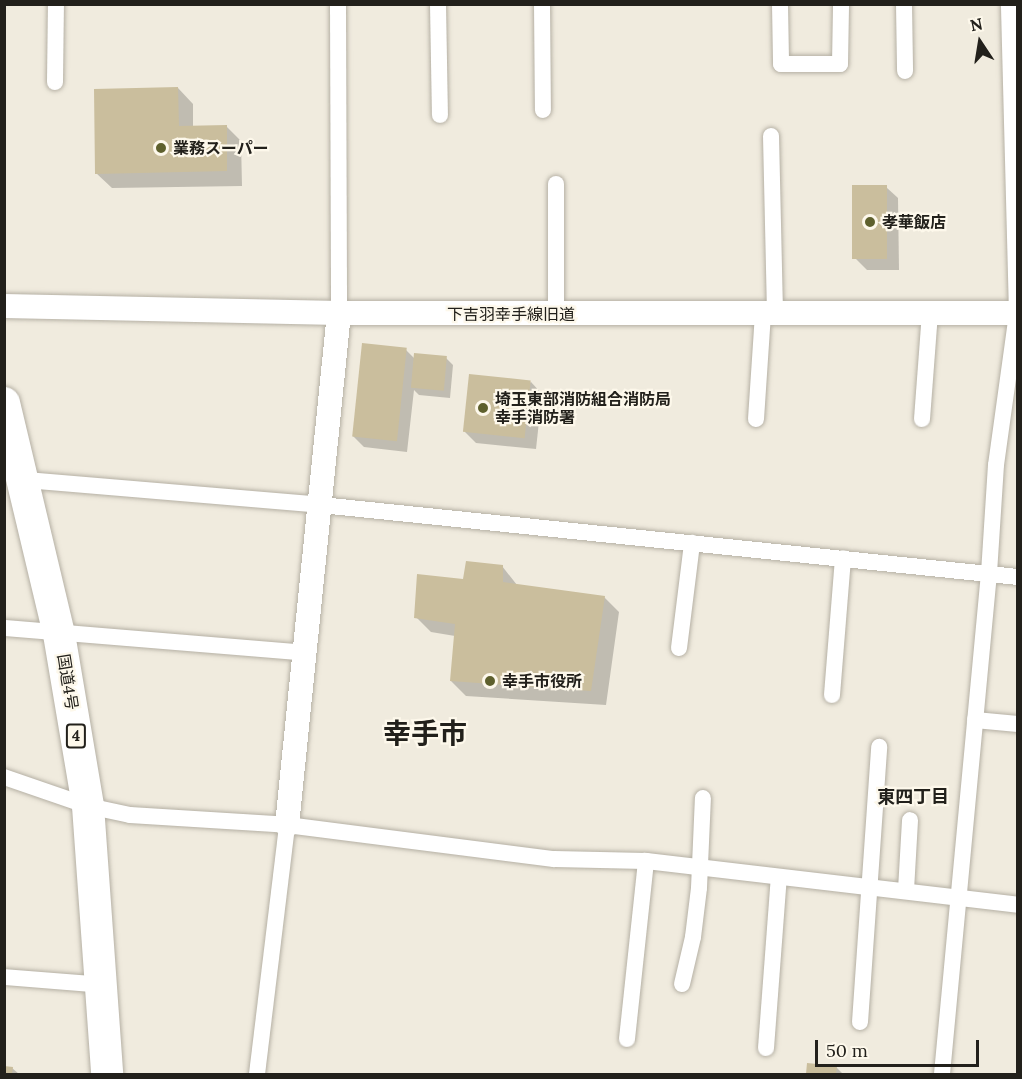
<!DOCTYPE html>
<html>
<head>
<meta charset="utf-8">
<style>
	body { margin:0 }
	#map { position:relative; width:1022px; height:1079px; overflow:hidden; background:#f0ebde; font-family:Lora,"Noto Sans JP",serif }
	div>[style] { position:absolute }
	.shadow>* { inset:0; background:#0003 }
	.building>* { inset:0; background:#cabe9d; transform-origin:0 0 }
	.roads { filter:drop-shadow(0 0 2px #b5b0a4) drop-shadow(0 0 2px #b5b0a4) }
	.street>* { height:16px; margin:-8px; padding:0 8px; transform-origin:8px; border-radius:8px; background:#fff }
	.secondary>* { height:24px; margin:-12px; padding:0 12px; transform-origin:12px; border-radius:12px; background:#fff }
	.highway>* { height:32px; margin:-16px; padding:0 16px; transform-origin:16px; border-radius:16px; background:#fff }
	.dots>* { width:16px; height:16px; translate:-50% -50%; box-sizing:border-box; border:3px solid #fdf8eb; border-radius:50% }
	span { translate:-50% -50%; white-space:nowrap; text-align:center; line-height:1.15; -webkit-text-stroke:4.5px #fdf8eb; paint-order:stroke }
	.shield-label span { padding:2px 4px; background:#fdf8eb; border:2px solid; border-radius:4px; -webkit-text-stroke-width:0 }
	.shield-label { font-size:15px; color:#22201b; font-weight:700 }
	.poi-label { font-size:16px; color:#22201b; font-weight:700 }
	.left { translate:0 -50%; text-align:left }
	.street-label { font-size:16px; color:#22201b }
	.neighbourhood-label { font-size:18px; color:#22201b; font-weight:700 }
	.town-label { font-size:28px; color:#22201b; font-weight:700 }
	.frame { position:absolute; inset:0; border:6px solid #22201b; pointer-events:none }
	.north { position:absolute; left:950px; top:12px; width:60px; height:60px; -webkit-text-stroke:4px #fdf8eb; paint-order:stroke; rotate:348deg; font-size:16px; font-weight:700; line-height:24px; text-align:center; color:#22201b }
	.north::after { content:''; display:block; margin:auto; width:21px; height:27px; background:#22201b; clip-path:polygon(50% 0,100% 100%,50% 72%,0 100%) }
	.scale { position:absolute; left:815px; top:1040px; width:164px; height:27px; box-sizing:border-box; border:3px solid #22201b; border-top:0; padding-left:8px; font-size:18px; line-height:21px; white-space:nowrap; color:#22201b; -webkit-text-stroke:4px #fdf8eb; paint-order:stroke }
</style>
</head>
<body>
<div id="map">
	<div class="shadow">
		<div style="clip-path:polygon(178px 88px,193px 104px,193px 127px,226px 126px,241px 141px,242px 186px,112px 188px,96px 173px)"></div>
		<div style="clip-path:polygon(886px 187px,898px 198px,899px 270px,867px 270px,855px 258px)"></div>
		<div style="clip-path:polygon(406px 350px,415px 359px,446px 358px,453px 365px,450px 398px,419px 395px,414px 390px,407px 452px,364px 447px,353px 436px)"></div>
		<div style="clip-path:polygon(531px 382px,542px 394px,536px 449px,476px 443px,465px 432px)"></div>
		<div style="clip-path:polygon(502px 566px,517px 585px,604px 597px,619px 612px,606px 705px,466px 696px,451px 681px,455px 636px,431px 632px,416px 617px,464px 581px)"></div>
		<div style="clip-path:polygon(809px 1065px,836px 1067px,843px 1074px,808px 1074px)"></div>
		<div style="clip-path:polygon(4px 1067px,12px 1068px,19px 1074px,4px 1074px)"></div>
	</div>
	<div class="building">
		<div style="clip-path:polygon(178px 87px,179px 126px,227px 125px,227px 171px,95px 174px,94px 89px)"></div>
		<div style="left:852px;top:185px;width:35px;height:74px"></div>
		<div style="left:362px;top:343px;width:45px;height:94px;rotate:6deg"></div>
		<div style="left:414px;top:353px;width:33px;height:35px;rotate:5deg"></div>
		<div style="left:469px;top:374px;width:62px;height:58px;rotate:6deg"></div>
		<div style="clip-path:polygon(466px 561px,503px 565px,503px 582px,605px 596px,591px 691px,450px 681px,455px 624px,414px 618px,417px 574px,463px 579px)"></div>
		<div style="clip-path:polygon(807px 1063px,837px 1066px,836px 1074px,806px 1074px)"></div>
		<div style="clip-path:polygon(4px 1066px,13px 1067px,12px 1074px,4px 1074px)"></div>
	</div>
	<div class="roads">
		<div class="street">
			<div style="left:338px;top:4px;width:309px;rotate:89.8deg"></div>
			<div style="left:438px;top:4px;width:111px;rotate:89deg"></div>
			<div style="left:542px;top:4px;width:106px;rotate:89.5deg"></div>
			<div style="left:780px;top:4px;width:60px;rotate:89deg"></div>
			<div style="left:781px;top:64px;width:59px"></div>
			<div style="left:840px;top:64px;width:60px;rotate:-89deg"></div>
			<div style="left:904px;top:4px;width:67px;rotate:89.1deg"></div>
			<div style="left:55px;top:82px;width:78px;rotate:-89.3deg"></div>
			<div style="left:771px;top:136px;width:178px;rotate:88.7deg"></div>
			<div style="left:556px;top:184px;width:130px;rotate:90deg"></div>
			<div style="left:756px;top:419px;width:106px;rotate:-86.2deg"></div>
			<div style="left:922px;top:419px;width:106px;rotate:-85.7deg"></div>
			<div style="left:25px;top:480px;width:297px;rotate:4.8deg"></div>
			<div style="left:321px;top:505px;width:701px;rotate:5.9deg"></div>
			<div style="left:4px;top:628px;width:302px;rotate:4.7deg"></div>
			<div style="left:679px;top:648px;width:106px;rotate:-82.9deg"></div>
			<div style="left:832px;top:695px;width:137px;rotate:-85.4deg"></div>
			<div style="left:975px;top:720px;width:43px;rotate:5.3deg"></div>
			<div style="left:4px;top:777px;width:89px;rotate:19deg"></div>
			<div style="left:88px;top:806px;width:43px;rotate:12.1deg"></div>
			<div style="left:130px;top:815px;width:157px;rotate:3.6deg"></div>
			<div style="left:287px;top:825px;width:269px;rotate:7.3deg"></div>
			<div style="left:554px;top:859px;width:92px;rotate:1.2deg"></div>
			<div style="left:646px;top:861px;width:375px;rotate:6.7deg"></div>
			<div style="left:906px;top:890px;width:70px;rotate:-86.7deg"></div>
			<div style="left:4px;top:977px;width:99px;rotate:4.6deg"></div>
			<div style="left:682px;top:984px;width:48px;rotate:-76.8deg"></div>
			<div style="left:693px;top:937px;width:49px;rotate:-83deg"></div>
			<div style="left:699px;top:888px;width:90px;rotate:-87.5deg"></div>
			<div style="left:860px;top:1022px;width:276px;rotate:-86deg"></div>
			<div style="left:627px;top:1039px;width:179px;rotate:-83.9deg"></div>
			<div style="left:766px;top:1048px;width:171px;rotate:-85.7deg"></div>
			<div style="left:257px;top:1074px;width:251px;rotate:-83.1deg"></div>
			<div style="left:942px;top:1074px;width:503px;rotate:-84.64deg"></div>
			<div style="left:989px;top:573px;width:108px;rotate:-86.3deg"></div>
			<div style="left:996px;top:465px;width:153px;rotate:-82.1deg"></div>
			<div style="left:1017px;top:313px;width:309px;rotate:-91.5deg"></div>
		</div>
		<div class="secondary">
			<div style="left:4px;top:306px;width:335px;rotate:1.2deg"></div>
			<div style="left:339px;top:313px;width:679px"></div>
			<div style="left:287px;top:825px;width:515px;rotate:-84.2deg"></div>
		</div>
		<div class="highway">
			<div style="left:4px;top:403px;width:237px;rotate:76.6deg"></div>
			<div style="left:59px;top:634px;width:174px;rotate:80.4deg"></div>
			<div style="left:88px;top:806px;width:269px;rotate:85.9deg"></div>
		</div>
	</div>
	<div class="dots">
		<div style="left:161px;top:148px;background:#5e602d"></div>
		<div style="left:870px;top:222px;background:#5e602d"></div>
		<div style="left:483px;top:408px;background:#5e602d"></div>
		<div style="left:490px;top:681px;background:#5e602d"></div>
	</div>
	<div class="shield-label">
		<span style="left:76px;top:736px">4</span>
	</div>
	<div class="poi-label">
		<span class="left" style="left:173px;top:148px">業務スーパー</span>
		<span class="left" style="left:882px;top:222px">孝華飯店</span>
		<span class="left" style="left:495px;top:408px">埼玉東部消防組合消防局<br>幸手消防署</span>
		<span class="left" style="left:502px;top:681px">幸手市役所</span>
	</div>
	<div class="street-label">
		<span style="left:511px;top:314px">下吉羽幸手線旧道</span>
		<span style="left:68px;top:682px;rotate:81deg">国道4号</span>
	</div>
	<div class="neighbourhood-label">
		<span style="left:913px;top:797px">東四丁目</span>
	</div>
	<div class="town-label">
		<span style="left:425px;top:733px">幸手市</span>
	</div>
	<div class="frame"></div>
	<div class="north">N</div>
	<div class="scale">50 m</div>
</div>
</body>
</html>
